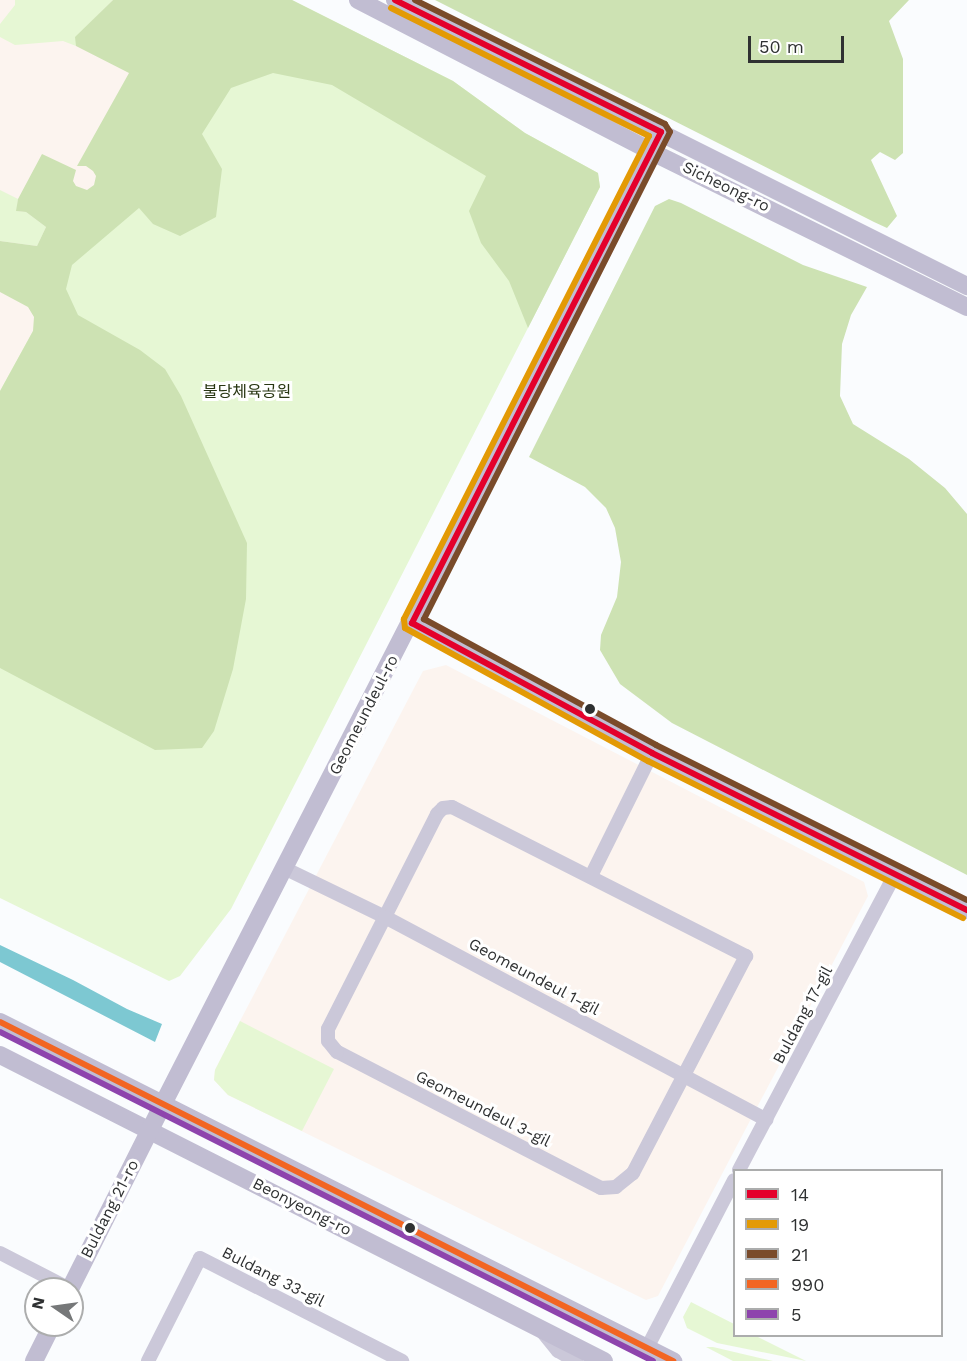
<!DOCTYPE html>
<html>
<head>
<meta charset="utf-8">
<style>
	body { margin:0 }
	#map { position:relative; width:967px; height:1361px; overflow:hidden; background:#fafcfe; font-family:"Work Sans","Noto Sans KR",sans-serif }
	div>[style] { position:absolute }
	.commercial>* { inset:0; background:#fcf4ef }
	.green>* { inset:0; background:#e6f7d4 }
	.forest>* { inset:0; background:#cde2b3 }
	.water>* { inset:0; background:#7dc8d2 }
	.street>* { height:14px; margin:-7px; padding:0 7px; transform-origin:7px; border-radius:7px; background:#cbc8d9 }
	.secondary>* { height:18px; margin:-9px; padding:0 9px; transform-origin:9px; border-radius:9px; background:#c1bdd2 }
	.bus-1>* { height:6px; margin:-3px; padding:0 3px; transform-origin:3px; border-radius:3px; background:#e4002b }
	.bus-2>* { height:6px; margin:-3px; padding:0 3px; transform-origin:3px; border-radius:3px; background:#e39a05 }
	.bus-3>* { height:6px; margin:-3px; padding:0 3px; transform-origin:3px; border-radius:3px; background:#7a4b2a }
	.bus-4>* { height:6px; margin:-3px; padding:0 3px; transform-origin:3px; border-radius:3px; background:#f26522 }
	.bus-5>* { height:6px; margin:-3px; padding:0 3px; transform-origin:3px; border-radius:3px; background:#8e44ad }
	.dots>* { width:16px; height:16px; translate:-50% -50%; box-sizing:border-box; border:3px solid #fff; border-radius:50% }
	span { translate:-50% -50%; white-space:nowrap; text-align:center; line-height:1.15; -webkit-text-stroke:6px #fff; paint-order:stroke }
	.street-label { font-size:16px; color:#2f3132 }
	.park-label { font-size:16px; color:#283612 }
	.legend { position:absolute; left:733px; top:1169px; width:210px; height:168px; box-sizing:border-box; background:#fff; border:2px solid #acadad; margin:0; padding:8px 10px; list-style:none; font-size:18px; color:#2f3132 }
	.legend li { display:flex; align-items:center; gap:12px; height:30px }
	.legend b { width:30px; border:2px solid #acadad }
	.north { position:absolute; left:24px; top:1277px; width:60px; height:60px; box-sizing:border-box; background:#fff; border:2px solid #acadad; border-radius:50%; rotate:283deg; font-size:16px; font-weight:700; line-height:24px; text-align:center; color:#2f3132 }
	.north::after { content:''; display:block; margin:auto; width:21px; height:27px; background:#767879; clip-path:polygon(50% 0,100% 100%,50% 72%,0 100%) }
	.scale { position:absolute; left:748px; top:36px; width:96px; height:27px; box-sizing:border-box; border:3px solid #2f3132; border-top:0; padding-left:8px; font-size:18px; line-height:21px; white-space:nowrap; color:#2f3132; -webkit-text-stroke:4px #fff; paint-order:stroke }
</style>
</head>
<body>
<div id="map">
	<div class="commercial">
		<div style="clip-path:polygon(0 0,223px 0,0 391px)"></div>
		<div style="clip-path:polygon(446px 665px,864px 882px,868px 896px,658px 1296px,646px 1300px,228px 1095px,214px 1080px,215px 1070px,240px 1021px,423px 671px)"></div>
	</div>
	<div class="green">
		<div style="clip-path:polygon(15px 0,113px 0,76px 37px,76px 46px,63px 41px,15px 45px,0 37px,0 24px,15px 5px)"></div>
		<div style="clip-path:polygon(292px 0,453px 81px,525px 133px,598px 173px,600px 187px,231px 909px,180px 976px,169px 981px,0 898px,0 391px,33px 331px,61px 270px)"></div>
		<div style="clip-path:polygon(0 190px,18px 199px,17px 211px,26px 212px,46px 227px,37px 246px,0 241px)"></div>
		<div style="clip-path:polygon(240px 1021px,334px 1069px,302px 1131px,228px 1095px,214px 1080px,215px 1070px)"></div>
		<div style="clip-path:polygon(691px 1302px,734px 1324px,734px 1336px,756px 1336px,806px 1361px,717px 1343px,687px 1328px,683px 1317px)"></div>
		<div style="clip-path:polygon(706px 1347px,713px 1347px,773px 1361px,733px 1361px)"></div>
	</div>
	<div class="forest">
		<div style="clip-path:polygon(113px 0,292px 0,453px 81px,525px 133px,598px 173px,600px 187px,528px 328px,509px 281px,481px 243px,469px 211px,486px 176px,332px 85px,273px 73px,231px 88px,202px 134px,222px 169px,216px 217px,180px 236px,153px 224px,139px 208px,72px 265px,66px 289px,78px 315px,140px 350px,165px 369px,181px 396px,247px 543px,246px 599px,233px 669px,214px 731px,202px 748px,155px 750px,0 668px,0 391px,33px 331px,34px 317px,28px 307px,0 292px,0 241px,37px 246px,46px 227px,26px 212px,16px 211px,18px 199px,42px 154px,76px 170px,73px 181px,76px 186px,87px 190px,94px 185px,96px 176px,93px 171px,86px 166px,77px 166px,129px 73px,76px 46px,75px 37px)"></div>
		<div style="clip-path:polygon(435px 0,909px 0,889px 21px,903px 59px,903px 153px,895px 160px,880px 152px,871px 160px,897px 216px,887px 228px,874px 222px)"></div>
		<div style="clip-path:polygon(669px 199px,681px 203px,803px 265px,867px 287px,851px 315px,842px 344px,840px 396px,853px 424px,909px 459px,945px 488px,967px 514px,967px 875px,672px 723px,620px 684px,600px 650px,601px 635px,617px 597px,621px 562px,615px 528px,606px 508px,585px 487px,529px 457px,655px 206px)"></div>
	</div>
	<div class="water">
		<div style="clip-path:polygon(0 945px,73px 980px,127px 1009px,162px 1024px,155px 1042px,0 962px)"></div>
	</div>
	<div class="street">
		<div style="left:452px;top:807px;width:330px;rotate:26.9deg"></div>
		<div style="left:746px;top:956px;width:245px;rotate:117.5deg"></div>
		<div style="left:633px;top:1173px;width:22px;rotate:141deg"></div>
		<div style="left:616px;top:1187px;width:15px;rotate:176deg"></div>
		<div style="left:601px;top:1188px;width:297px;rotate:-152.7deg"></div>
		<div style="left:337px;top:1052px;width:14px;rotate:-129deg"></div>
		<div style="left:328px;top:1041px;width:12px;rotate:-90deg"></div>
		<div style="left:328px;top:1029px;width:241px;rotate:-63.1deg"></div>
		<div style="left:437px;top:814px;width:8px;rotate:-45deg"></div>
		<div style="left:443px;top:808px;width:9px;rotate:-6deg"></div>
		<div style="left:284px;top:868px;width:112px;rotate:25.9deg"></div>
		<div style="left:385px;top:917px;width:432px;rotate:28deg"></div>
		<div style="left:591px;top:876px;width:137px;rotate:-63.6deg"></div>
		<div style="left:739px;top:1170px;width:335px;rotate:-62.2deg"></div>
		<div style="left:0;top:1253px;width:79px;rotate:27.2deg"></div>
		<div style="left:541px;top:1330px;width:27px;rotate:51deg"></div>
		<div style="left:558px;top:1351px;width:21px;rotate:29deg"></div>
		<div style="left:647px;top:1348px;width:189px;rotate:-62.6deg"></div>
		<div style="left:148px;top:1361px;width:115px;rotate:-63.2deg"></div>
		<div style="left:200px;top:1258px;width:227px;rotate:27deg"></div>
	</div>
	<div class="secondary">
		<div style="left:358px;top:0;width:331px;rotate:27.3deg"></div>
		<div style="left:652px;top:152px;width:351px;rotate:26.2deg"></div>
		<div style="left:395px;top:0;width:640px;rotate:26.57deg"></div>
		<div style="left:412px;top:623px;width:273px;rotate:28.4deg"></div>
		<div style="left:652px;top:753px;width:352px;rotate:26.5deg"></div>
		<div style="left:0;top:1022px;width:754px;rotate:26.74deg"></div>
		<div style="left:0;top:1055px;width:677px;rotate:26.87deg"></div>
		<div style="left:70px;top:1289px;width:207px;rotate:-63.3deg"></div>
		<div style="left:163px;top:1104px;width:1092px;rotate:-62.87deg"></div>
		<div style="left:34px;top:1361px;width:40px;rotate:-63.4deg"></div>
	</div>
	<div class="bus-1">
		<div style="left:395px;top:0;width:297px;rotate:26.4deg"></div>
		<div style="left:661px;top:132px;width:551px;rotate:116.89deg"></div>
		<div style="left:412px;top:623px;width:273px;rotate:28.4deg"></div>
		<div style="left:652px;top:753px;width:352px;rotate:26.5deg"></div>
	</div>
	<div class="bus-2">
		<div style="left:391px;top:8px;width:288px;rotate:26.4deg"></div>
		<div style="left:649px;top:136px;width:542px;rotate:116.9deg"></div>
		<div style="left:404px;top:619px;width:9px;rotate:84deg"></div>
		<div style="left:405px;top:628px;width:277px;rotate:28.7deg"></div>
		<div style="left:648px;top:761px;width:352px;rotate:26.5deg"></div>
	</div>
	<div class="bus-3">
		<div style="left:415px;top:0;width:279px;rotate:26.4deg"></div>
		<div style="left:665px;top:124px;width:9px;rotate:58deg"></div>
		<div style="left:670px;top:132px;width:546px;rotate:116.8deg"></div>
		<div style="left:424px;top:619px;width:264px;rotate:28.5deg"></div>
		<div style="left:656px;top:745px;width:347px;rotate:26.5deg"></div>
	</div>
	<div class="bus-4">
		<div style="left:0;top:1022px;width:754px;rotate:26.74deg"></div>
	</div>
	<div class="bus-5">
		<div style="left:0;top:1032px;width:731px;rotate:26.74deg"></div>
	</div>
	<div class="dots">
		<div style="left:590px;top:709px;background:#2f3132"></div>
		<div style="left:410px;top:1228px;background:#2f3132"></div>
	</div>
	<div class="street-label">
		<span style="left:726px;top:187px;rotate:26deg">Sicheong-ro</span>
		<span style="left:364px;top:715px;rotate:-63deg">Geomeundeul-ro</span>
		<span style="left:534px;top:977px;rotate:28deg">Geomeundeul 1-gil</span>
		<span style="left:803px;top:1015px;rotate:-62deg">Buldang 17-gil</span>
		<span style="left:483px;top:1109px;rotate:27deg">Geomeundeul 3-gil</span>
		<span style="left:302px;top:1207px;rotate:27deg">Beonyeong-ro</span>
		<span style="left:110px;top:1209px;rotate:-63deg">Buldang 21-ro</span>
		<span style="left:273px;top:1277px;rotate:27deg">Buldang 33-gil</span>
	</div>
	<div class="park-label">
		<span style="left:247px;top:392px">불당체육공원</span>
	</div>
	<ul class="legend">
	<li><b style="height:8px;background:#e4002b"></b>14</li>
	<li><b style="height:8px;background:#e39a05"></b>19</li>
	<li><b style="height:8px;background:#7a4b2a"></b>21</li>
	<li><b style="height:8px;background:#f26522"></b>990</li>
	<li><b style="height:8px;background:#8e44ad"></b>5</li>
	</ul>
	<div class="north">N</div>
	<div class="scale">50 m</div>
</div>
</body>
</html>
